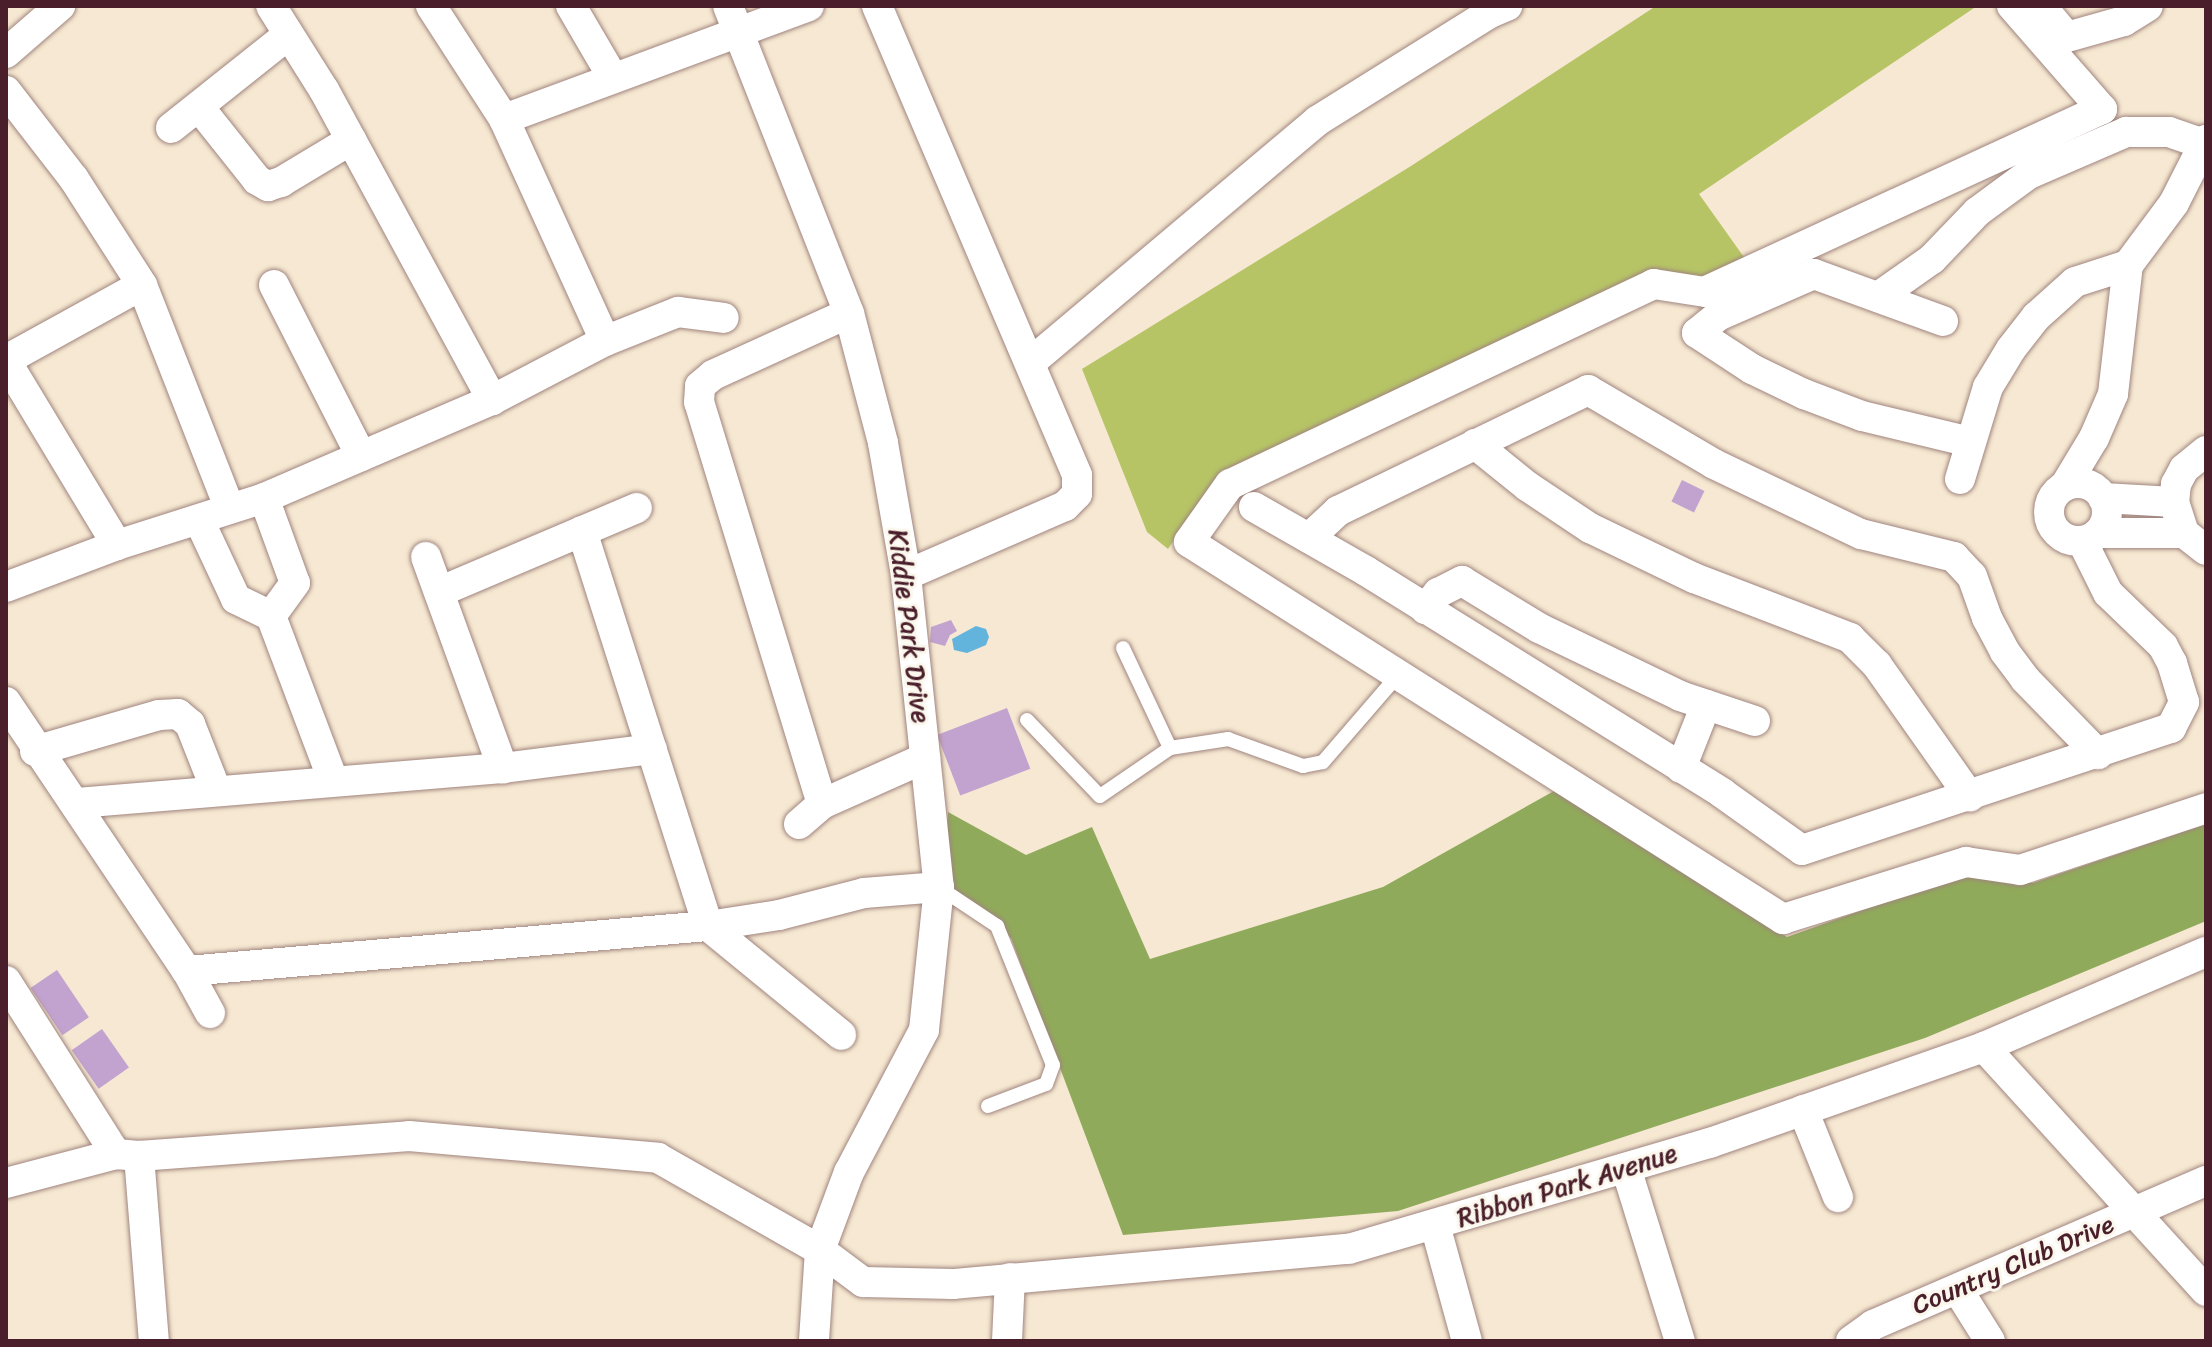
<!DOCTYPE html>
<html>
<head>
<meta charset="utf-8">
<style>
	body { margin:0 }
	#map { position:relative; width:2212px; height:1347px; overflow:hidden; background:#f6e8d2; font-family:Sriracha,sans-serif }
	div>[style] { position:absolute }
	.green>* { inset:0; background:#b6c466 }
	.forest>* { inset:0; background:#90aa5b }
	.water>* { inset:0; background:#62b4dd }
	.building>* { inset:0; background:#c2a3d0; transform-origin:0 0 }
	.roads { filter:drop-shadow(0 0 2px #a0847e) drop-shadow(0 0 2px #a0847e) }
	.service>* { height:14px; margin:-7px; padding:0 7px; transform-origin:7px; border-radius:7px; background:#fff }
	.minor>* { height:30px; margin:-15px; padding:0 15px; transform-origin:15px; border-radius:15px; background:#fff }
	.minor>.ring { margin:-15px; padding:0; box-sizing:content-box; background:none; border:30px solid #fff; border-radius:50% }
	span { translate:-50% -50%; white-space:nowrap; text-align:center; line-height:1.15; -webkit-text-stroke:6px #fbf7ec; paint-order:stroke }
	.street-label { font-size:26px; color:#4a1f2b }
	.frame { position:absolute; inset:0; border:8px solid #4a1f2b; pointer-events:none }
</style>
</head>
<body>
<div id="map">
	<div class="green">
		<div style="clip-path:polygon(1656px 6px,1977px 6px,1699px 194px,1746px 260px,1293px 446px,1219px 473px,1168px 549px,1147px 532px,1082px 369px,1411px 166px)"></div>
	</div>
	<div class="forest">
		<div style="clip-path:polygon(1554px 791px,1787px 937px,1966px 873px,2033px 883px,2206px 824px,2206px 921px,1925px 1038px,1398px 1211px,1123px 1235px,1011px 938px,959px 897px,944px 875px,948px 812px,1026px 855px,1092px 827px,1150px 959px,1383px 887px)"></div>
	</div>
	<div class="water">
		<div style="clip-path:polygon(976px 626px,986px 629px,989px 637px,986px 645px,967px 653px,954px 650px,952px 639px)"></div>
	</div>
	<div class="building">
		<div style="left:1682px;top:480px;width:25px;height:24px;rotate:26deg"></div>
		<div style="clip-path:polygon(951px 620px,957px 631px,950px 635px,945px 646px,930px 642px,931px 627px)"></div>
		<div style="left:1007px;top:708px;width:65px;height:75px;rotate:69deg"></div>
		<div style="left:57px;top:970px;width:57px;height:32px;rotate:56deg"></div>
		<div style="left:102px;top:1029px;width:47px;height:37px;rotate:55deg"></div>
	</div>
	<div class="roads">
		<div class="service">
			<div style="left:1123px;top:648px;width:110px;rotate:64.8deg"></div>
			<div style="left:1027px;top:720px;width:105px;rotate:46.2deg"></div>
			<div style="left:1100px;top:796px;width:85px;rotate:-34.4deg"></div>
			<div style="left:1170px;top:748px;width:59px;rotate:-8.8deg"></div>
			<div style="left:1228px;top:739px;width:80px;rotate:19.8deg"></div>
			<div style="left:1303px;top:766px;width:20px;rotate:-11deg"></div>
			<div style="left:1323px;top:762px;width:115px;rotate:-49.2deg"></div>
			<div style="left:940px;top:888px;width:69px;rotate:33.7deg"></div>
			<div style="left:997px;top:926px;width:150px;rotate:68.1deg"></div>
			<div style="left:1053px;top:1065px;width:20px;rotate:110deg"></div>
			<div style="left:1046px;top:1084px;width:62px;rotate:159.2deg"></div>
		</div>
		<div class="minor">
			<div style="left:271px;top:6px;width:99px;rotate:57.8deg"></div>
			<div style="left:324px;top:90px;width:353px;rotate:61.5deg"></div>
			<div style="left:431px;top:6px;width:135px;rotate:57.1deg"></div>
			<div style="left:504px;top:119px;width:244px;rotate:65.5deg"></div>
			<div style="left:571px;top:6px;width:83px;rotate:59.7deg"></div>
			<div style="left:728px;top:6px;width:330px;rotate:68.5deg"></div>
			<div style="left:849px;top:313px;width:134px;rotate:75.3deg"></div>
			<div style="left:883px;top:443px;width:134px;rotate:80.1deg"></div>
			<div style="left:906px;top:575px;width:314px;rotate:84deg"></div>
			<div style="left:939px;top:887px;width:144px;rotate:96deg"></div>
			<div style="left:924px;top:1030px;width:161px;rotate:117.8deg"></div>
			<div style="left:849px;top:1172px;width:83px;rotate:110.4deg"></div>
			<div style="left:820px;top:1250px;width:91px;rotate:93.8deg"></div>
			<div style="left:877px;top:6px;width:510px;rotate:66.9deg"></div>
			<div style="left:1077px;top:475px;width:19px;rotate:90deg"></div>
			<div style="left:1077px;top:494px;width:17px;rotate:135deg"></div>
			<div style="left:1065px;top:506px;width:173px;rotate:156.5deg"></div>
			<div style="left:2012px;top:6px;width:137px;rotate:48.9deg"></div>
			<div style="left:2102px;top:109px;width:437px;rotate:155.3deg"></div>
			<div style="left:1705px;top:292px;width:52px;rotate:-171.1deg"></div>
			<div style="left:1654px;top:284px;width:469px;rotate:154.7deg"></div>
			<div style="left:1230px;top:484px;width:71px;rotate:125.3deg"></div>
			<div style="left:1189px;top:542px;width:704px;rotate:32.4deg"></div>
			<div style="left:1783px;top:919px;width:192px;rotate:-17.3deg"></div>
			<div style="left:1966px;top:862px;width:55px;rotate:8.4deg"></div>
			<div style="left:2020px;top:870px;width:196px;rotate:-18.4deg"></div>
			<div style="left:2041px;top:6px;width:40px;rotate:50deg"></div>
			<div style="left:2067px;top:37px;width:59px;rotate:-15.7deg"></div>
			<div style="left:2124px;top:21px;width:28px;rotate:-32deg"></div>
			<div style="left:6px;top:53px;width:72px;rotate:-41deg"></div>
			<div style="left:6px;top:91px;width:111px;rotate:52.3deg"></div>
			<div style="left:74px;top:179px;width:126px;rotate:57.3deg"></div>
			<div style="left:142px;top:285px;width:238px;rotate:68.6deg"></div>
			<div style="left:199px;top:107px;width:93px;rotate:51.5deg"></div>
			<div style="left:257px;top:180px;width:13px;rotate:29deg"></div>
			<div style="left:268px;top:186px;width:14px;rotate:-17deg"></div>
			<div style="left:281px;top:182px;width:82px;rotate:-31deg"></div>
			<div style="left:504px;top:119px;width:325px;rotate:-20.3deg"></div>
			<div style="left:171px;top:128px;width:149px;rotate:-38.5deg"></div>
			<div style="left:274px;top:285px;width:192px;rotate:63deg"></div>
			<div style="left:1878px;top:297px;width:66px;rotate:-35.1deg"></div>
			<div style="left:1932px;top:259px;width:65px;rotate:-46.2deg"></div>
			<div style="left:1977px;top:212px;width:64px;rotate:-36.2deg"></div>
			<div style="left:2029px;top:174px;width:106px;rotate:-23.4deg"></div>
			<div style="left:2126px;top:132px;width:43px"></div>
			<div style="left:2169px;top:132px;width:36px;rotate:19deg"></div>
			<div style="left:1943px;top:321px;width:137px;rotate:-160deg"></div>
			<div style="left:1814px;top:274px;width:105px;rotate:156.4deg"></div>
			<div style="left:1718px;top:316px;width:27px;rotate:141deg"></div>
			<div style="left:1697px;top:333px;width:66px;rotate:33.2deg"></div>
			<div style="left:1752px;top:369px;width:58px;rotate:25.7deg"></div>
			<div style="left:1804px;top:394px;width:62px;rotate:20.8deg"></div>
			<div style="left:1862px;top:416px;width:111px;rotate:13.5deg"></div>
			<div style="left:6px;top:360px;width:155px;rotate:-28.9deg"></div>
			<div style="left:6px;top:361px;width:215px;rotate:58.9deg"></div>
			<div style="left:1031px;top:362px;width:374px;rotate:-40.1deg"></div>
			<div style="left:1317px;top:121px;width:202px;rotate:-32deg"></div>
			<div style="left:1488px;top:14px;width:21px;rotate:-23deg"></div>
			<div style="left:1475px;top:444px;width:67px;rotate:38.9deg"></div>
			<div style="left:1527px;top:486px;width:76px;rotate:33.7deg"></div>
			<div style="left:1590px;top:528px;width:115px;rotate:25.7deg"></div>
			<div style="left:1694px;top:578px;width:167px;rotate:21deg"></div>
			<div style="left:1850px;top:638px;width:38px;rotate:45deg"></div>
			<div style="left:1877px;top:665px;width:161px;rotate:54.8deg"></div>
			<div style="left:2206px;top:451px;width:28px;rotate:141deg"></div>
			<div style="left:2184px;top:469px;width:17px;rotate:118deg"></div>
			<div style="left:2176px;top:484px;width:18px;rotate:96deg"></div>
			<div style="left:2174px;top:502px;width:33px;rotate:72deg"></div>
			<div style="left:2184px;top:533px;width:28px;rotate:38deg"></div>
			<div style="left:1960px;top:479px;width:96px;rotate:-73.1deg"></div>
			<div style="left:1988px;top:387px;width:44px;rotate:-58.8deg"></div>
			<div style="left:2011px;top:349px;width:41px;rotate:-52deg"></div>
			<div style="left:2036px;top:317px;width:52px;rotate:-41.9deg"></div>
			<div style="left:2075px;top:282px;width:56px;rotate:-17.8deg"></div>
			<div class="ring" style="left:2049px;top:483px;width:28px;height:28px"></div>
			<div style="left:2065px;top:486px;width:56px;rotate:-58.9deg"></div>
			<div style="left:2094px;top:438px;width:48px;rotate:-66.6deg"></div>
			<div style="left:2113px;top:394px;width:130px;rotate:-83.4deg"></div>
			<div style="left:2128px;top:265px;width:77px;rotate:-53.4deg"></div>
			<div style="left:2174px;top:203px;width:71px;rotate:-63.1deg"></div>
			<div style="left:264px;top:498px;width:90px;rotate:70deg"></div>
			<div style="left:295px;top:583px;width:41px;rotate:126deg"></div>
			<div style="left:2103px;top:498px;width:71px;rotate:3.2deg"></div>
			<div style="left:1254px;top:507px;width:129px;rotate:29.7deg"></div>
			<div style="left:1366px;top:571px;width:420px;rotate:31.9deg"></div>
			<div style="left:1722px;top:793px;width:98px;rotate:35.5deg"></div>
			<div style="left:1802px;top:850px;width:389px;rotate:-18.3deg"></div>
			<div style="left:2171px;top:728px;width:29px;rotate:-63deg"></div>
			<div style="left:2184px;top:702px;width:41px;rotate:-107.1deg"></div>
			<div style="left:2172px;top:663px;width:19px;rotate:-118deg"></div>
			<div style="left:2163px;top:646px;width:76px;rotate:-136.1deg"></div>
			<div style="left:2108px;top:593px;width:58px;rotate:-116.6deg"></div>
			<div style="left:199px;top:520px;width:87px;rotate:64.9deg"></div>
			<div style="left:236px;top:599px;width:39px;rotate:26deg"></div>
			<div style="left:271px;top:616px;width:175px;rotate:69.3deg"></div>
			<div style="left:582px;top:531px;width:415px;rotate:72.3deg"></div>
			<div style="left:708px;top:926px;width:72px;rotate:-8.8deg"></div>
			<div style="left:779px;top:915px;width:88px;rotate:-14.5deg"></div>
			<div style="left:864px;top:893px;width:75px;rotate:-4.6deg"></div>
			<div style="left:2098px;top:533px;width:86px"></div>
			<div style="left:1309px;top:538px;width:40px;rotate:-43deg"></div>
			<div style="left:1338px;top:511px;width:278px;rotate:-25.8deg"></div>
			<div style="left:1588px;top:390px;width:146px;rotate:30.4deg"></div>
			<div style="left:1714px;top:464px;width:163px;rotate:25.5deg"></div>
			<div style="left:1861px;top:534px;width:96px;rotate:13.9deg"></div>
			<div style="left:1954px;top:557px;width:26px;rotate:47deg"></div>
			<div style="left:1972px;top:576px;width:45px;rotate:70.3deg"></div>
			<div style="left:1987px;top:618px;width:38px;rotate:62deg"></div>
			<div style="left:2005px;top:652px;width:34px;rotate:53deg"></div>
			<div style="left:2025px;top:679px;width:105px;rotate:45.8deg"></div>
			<div style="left:426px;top:557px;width:225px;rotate:70deg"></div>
			<div style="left:6px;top:587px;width:119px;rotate:-20.7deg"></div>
			<div style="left:117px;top:545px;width:154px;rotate:-17.7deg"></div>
			<div style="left:264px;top:498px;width:248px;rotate:-23.3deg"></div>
			<div style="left:492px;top:400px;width:127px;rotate:-27.6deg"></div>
			<div style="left:605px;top:341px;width:79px;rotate:-21.7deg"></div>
			<div style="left:678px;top:312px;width:46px;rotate:7.4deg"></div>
			<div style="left:439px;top:592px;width:215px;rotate:-23deg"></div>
			<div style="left:1425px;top:609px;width:21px;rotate:-51deg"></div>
			<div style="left:1438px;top:593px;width:27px;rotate:-27deg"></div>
			<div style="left:1462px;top:581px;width:90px;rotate:31.4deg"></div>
			<div style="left:1539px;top:628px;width:157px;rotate:25.7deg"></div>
			<div style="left:1680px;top:696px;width:79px;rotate:18.4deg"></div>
			<div style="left:6px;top:702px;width:324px;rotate:56.1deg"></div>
			<div style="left:187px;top:971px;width:48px;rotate:61.3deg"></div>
			<div style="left:35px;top:751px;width:129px;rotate:-16.2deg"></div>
			<div style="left:159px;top:715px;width:19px;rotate:-3deg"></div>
			<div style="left:178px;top:714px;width:16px;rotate:40deg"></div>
			<div style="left:190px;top:724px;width:71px;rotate:68.5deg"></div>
			<div style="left:1681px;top:768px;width:68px;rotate:-68.4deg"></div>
			<div style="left:77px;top:803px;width:427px;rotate:-4.7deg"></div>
			<div style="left:503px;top:768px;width:150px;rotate:-7.3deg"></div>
			<div style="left:822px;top:804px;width:420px;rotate:-107deg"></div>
			<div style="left:699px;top:402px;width:16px;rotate:-86deg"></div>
			<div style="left:700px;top:386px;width:17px;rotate:-40deg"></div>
			<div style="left:713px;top:375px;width:149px;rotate:-24.5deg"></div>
			<div style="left:799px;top:824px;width:30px;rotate:-41deg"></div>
			<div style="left:822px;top:804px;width:113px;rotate:-24.1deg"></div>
			<div style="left:187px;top:971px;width:523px;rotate:-4.94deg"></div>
			<div style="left:708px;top:926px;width:172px;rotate:39.3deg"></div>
			<div style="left:6px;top:981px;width:205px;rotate:57.6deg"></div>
			<div style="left:1984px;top:1047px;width:330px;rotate:47.7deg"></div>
			<div style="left:1803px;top:1110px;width:94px;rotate:68.1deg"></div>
			<div style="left:139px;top:1156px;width:186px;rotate:85.4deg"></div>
			<div style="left:1626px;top:1168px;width:181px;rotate:72.7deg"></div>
			<div style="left:6px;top:1183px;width:114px;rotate:-14.8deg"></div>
			<div style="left:116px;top:1154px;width:23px;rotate:5deg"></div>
			<div style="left:139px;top:1156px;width:271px;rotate:-4.2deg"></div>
			<div style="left:409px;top:1136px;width:250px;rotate:5deg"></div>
			<div style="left:658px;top:1158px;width:186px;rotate:29.6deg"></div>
			<div style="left:820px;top:1250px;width:54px;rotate:36.7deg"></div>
			<div style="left:863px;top:1282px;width:90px;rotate:1.3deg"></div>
			<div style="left:953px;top:1284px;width:398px;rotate:-5.1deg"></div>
			<div style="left:1349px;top:1249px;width:376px;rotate:-16.4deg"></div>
			<div style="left:1710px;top:1143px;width:290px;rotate:-19.3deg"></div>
			<div style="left:1984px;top:1047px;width:241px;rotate:-23.2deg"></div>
			<div style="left:1435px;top:1225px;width:120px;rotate:74.6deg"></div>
			<div style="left:1958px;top:1290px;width:60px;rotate:57.9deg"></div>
			<div style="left:1007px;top:1341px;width:63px;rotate:-87.3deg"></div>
			<div style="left:1851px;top:1341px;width:27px;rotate:-36deg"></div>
			<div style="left:1873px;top:1325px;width:363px;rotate:-23.4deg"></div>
		</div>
	</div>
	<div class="street-label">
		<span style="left:909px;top:626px;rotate:83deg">Kiddie Park Drive</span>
		<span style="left:1567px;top:1186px;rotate:-17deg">Ribbon Park Avenue</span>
		<span style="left:2013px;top:1265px;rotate:-23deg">Country Club Drive</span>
	</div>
	<div class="frame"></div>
</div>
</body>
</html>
